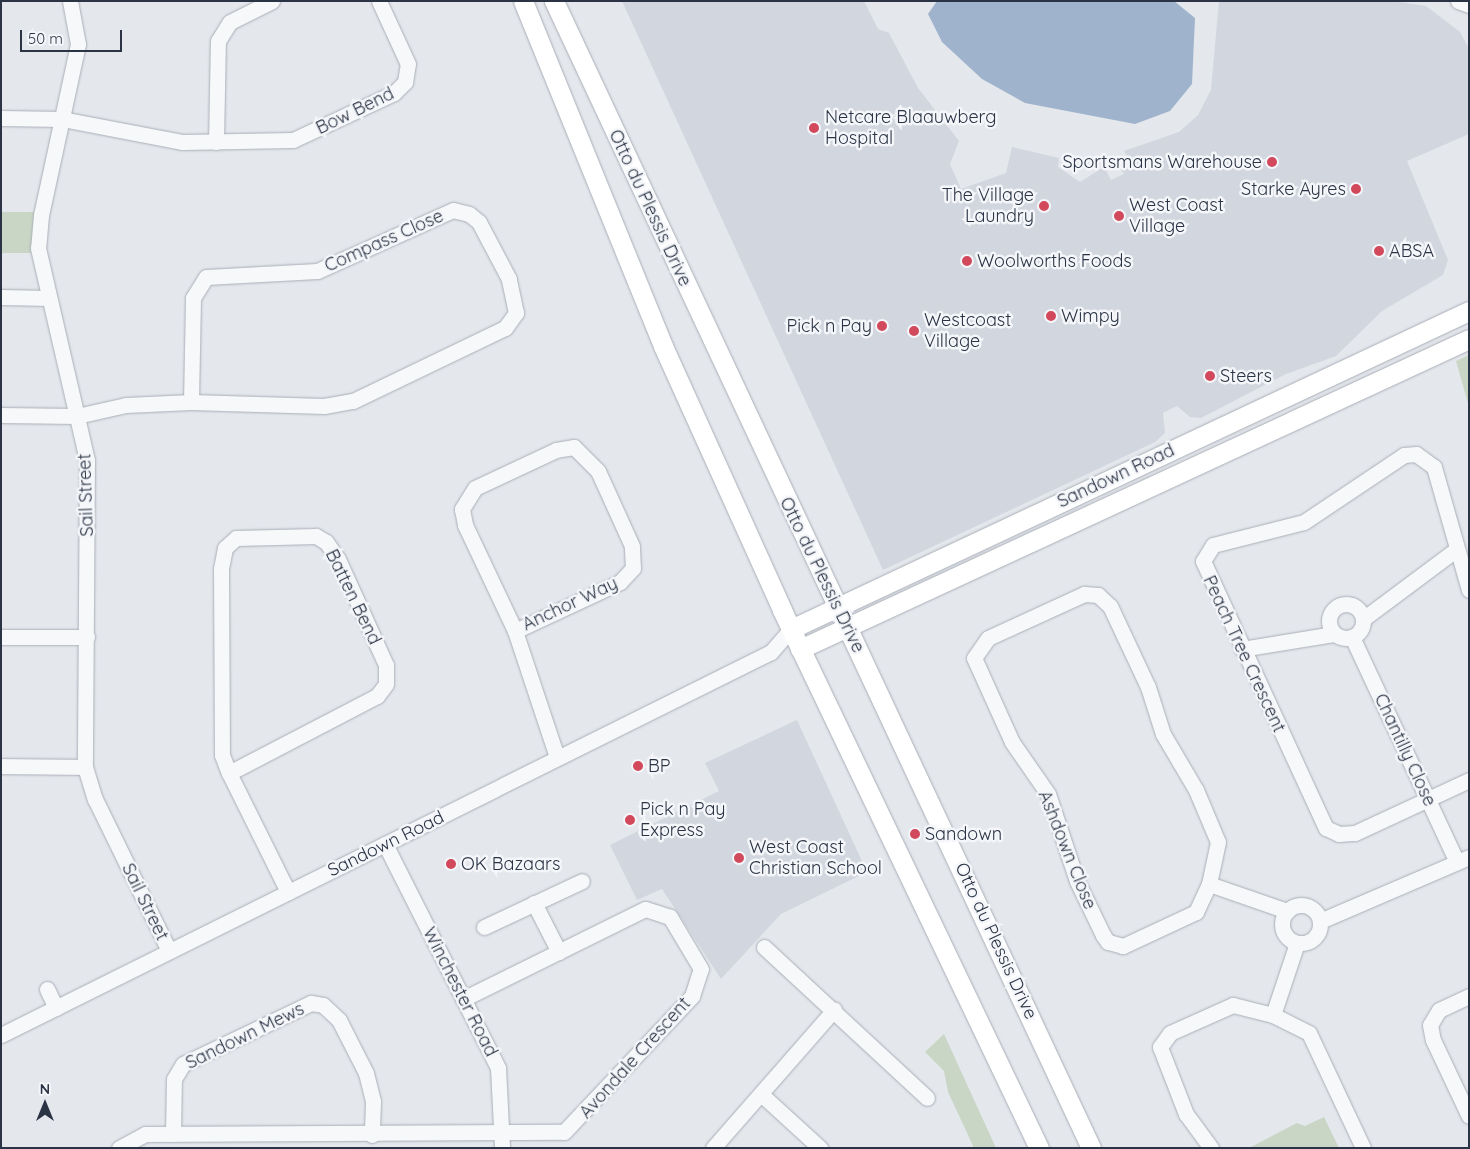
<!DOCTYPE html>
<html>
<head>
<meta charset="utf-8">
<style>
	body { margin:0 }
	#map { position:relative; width:1470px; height:1149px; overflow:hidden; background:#e4e7ec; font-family:Quicksand,sans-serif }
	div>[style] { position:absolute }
	.built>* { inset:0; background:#d2d6de }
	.green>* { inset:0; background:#c9d6c5; transform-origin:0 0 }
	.water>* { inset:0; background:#9fb4cc }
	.roads { filter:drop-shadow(0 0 1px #a9aeb7) drop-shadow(0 0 1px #a9aeb7) }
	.minor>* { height:15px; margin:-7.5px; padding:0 7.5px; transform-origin:7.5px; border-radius:7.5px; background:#f7f8fa }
	.minor>.ring { margin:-7.5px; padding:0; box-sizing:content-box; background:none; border:15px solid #f7f8fa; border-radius:50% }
	.major>* { height:19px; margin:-9.5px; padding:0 9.5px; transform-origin:9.5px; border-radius:9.5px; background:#fff }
	.dots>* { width:14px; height:14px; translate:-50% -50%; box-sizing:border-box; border:2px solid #f4f6f9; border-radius:50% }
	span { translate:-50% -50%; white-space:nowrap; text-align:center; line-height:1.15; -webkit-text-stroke:5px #f4f6f9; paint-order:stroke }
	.street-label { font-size:18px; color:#2b3445 }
	.poi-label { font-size:18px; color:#2b3445 }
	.left { translate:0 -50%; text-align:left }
	.right { translate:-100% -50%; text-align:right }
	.frame { position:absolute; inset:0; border:2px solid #2b3445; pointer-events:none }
	.north { position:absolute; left:20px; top:1079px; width:50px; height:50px; -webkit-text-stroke:4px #f4f6f9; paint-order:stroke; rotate:0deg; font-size:14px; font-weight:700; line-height:20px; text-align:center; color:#2b3445 }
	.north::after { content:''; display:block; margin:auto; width:18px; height:22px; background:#2b3445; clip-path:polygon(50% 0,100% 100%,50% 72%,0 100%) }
	.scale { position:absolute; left:20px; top:30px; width:102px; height:22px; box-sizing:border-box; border:2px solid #2b3445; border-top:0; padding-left:6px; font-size:15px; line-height:18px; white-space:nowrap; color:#2b3445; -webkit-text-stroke:4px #f4f6f9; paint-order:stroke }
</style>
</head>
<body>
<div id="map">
	<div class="built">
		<div style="clip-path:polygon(622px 1px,864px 1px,878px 29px,889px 33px,918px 88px,959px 141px,950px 164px,961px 189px,1006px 173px,1012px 147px,1059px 158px,1058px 167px,1080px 182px,1104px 167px,1111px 180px,1124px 174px,1121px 170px,1132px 165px,1124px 151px,1179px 132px,1198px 115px,1211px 90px,1219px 1px,1392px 1px,1426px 6px,1460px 32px,1469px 49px,1469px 134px,1407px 161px,1448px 260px,1443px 275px,1382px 311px,1336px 356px,1286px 374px,1201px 418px,1190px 417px,1177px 406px,1163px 413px,1165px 433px,1155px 442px,883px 570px)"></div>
		<div style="clip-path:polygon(797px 720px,867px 872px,781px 914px,721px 979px,662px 889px,637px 900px,610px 845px,719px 791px,705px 763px)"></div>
	</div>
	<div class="green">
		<div style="left:1px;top:212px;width:34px;height:41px"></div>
		<div style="clip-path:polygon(1469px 355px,1469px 407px,1456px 361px)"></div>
		<div style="clip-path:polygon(944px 1034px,996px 1148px,974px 1148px,948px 1092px,944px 1071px,925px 1052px)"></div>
		<div style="clip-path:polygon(1324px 1117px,1339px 1148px,1249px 1148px,1297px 1123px,1305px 1126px)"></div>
	</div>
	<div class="water">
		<div style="clip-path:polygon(937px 1px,1174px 1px,1195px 18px,1192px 84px,1170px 111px,1135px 124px,1025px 103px,982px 79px,942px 42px,928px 14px)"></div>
	</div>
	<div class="roads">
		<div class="minor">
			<div style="left:70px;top:1px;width:44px;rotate:79.5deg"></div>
			<div style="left:78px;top:44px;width:175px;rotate:102.2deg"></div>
			<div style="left:41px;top:215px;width:33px;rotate:95deg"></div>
			<div style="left:38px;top:248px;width:218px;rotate:77deg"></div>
			<div style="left:87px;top:460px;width:307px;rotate:90.4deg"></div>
			<div style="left:85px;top:767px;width:34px;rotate:73deg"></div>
			<div style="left:95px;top:799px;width:169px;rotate:64deg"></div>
			<div style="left:1458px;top:1px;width:12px;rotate:20deg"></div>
			<div style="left:1px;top:118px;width:61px;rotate:0.9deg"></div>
			<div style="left:62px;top:119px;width:123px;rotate:10.8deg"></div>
			<div style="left:183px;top:142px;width:110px;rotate:-1deg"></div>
			<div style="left:293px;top:140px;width:111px;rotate:-25deg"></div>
			<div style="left:394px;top:93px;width:16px;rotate:-45deg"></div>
			<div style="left:405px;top:82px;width:18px;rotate:-81deg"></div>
			<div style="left:408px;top:64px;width:69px;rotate:-114.7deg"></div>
			<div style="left:216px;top:142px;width:101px;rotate:-88.9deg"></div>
			<div style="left:218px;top:41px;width:22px;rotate:-58deg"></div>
			<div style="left:230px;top:22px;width:47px;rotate:-26.6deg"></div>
			<div style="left:1px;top:297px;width:48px;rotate:1.2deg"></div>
			<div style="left:1px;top:415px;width:76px;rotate:0.8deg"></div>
			<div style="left:77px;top:416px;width:50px;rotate:-12.7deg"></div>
			<div style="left:126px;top:405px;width:65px;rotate:-2.6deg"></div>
			<div style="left:191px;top:402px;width:133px;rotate:1.7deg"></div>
			<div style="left:324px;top:406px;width:29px;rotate:-10deg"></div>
			<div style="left:353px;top:401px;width:169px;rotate:-25.7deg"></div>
			<div style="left:505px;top:328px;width:19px;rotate:-54deg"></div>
			<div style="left:516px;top:313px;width:35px;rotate:-102deg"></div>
			<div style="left:509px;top:279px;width:64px;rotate:-117.8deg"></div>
			<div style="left:479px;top:222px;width:13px;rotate:-141deg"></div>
			<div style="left:469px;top:214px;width:16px;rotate:-166deg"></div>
			<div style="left:453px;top:210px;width:149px;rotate:155.8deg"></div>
			<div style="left:317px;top:271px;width:111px;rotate:176.9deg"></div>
			<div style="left:206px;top:277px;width:25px;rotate:122deg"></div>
			<div style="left:193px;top:298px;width:104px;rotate:91.1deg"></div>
			<div style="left:1469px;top:590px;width:128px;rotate:-105.9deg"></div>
			<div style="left:1434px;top:467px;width:22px;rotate:-144deg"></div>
			<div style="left:1416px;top:454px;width:12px;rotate:175deg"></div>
			<div style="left:1404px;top:455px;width:120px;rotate:146.2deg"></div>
			<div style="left:1304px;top:522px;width:94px;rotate:165.8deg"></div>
			<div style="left:1213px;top:545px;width:19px;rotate:122deg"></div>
			<div style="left:1203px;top:561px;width:294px;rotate:65.3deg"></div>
			<div style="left:1326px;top:828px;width:14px;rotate:25deg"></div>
			<div style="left:1339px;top:834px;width:16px;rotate:-4deg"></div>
			<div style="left:1355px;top:833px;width:126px;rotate:-24.9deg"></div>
			<div style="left:1084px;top:594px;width:14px;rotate:4deg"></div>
			<div style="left:1098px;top:595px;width:16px;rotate:43deg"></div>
			<div style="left:1110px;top:606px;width:89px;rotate:64.9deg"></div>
			<div style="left:1148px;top:687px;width:49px;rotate:72.3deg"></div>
			<div style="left:1163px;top:734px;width:65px;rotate:59.5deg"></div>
			<div style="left:1196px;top:790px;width:56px;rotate:67.1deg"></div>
			<div style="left:1218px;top:842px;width:43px;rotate:102.1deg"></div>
			<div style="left:1209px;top:884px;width:31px;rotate:115deg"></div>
			<div style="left:1196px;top:912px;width:81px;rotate:155deg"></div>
			<div style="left:1123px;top:946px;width:16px;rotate:-165deg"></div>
			<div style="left:1108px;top:942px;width:9px;rotate:-126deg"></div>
			<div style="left:1103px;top:935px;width:60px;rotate:-115.7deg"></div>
			<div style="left:1077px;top:881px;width:92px;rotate:-108.4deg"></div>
			<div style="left:1048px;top:794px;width:63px;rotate:-124.7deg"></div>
			<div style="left:1012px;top:742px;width:92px;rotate:-114.3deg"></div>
			<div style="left:974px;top:658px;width:24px;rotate:-55deg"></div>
			<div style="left:988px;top:638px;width:106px;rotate:-24.6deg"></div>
			<div class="ring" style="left:1329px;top:604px;width:19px;height:19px"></div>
			<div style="left:1363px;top:619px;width:117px;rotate:-36.7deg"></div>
			<div style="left:515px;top:631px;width:116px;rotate:-25deg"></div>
			<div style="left:620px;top:582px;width:19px;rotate:-47deg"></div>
			<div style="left:633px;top:568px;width:22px;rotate:-93deg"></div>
			<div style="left:632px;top:546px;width:82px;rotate:-114.4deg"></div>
			<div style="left:598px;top:471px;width:34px;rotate:-135deg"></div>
			<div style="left:574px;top:447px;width:18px;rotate:171deg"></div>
			<div style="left:556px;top:450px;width:89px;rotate:154.9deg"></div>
			<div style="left:475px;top:488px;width:25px;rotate:122deg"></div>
			<div style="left:462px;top:509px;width:16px;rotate:79deg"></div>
			<div style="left:465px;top:525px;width:117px;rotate:64.7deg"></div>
			<div style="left:515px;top:631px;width:133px;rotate:71.6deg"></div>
			<div style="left:1px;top:637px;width:86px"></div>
			<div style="left:1352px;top:637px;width:248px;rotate:65deg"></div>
			<div style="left:1242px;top:649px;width:93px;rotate:-9.3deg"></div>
			<div style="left:1px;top:766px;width:84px;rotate:0.7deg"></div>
			<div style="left:229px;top:773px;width:167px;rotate:-27.5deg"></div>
			<div style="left:377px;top:696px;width:15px;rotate:-53deg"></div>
			<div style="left:386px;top:684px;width:19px;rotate:-90deg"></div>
			<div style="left:386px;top:665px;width:116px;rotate:-114.4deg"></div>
			<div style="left:338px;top:559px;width:21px;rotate:-125deg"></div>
			<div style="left:326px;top:542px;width:12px;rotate:-149deg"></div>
			<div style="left:316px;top:536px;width:80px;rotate:178.6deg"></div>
			<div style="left:236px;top:538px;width:15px;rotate:138deg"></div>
			<div style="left:225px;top:548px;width:21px;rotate:101deg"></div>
			<div style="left:221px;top:569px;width:186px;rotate:89.7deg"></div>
			<div style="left:222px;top:755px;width:19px;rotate:69deg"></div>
			<div style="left:229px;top:773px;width:133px;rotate:63.6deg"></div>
			<div style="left:385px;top:844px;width:251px;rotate:63.2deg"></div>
			<div style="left:498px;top:1068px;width:80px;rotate:87.1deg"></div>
			<div style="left:1209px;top:884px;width:83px;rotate:19.1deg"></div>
			<div style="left:534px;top:903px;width:55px;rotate:63deg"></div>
			<div class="ring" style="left:1282px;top:905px;width:23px;height:23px"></div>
			<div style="left:1320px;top:921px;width:162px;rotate:-23.2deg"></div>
			<div style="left:484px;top:927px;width:108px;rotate:-25.1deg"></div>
			<div style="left:764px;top:947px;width:222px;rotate:42.8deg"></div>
			<div style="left:47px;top:989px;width:21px;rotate:65deg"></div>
			<div style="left:1469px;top:996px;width:33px;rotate:155deg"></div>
			<div style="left:1439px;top:1010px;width:17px;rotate:121deg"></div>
			<div style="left:1430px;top:1025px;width:15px;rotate:79deg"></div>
			<div style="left:1433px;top:1040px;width:84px;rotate:64.7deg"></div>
			<div style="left:1273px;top:1015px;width:76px;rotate:-71.6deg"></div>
			<div style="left:1px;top:1035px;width:860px;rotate:-26.45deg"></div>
			<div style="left:771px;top:652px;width:30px;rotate:-49deg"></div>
			<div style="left:762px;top:1095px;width:79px;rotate:42.4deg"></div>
			<div style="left:173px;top:1134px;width:55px;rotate:-89deg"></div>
			<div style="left:174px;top:1079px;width:17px;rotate:-59deg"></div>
			<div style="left:183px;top:1064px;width:142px;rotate:-25.5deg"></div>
			<div style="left:311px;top:1003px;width:12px;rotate:9deg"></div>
			<div style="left:323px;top:1005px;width:22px;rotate:43deg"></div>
			<div style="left:339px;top:1020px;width:59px;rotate:63deg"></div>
			<div style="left:366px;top:1073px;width:29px;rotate:76deg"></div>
			<div style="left:373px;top:1101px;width:34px;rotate:92deg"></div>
			<div style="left:119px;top:1148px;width:30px;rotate:-28deg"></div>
			<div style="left:145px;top:1134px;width:419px;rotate:-0.3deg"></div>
			<div style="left:564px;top:1132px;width:187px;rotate:-46.7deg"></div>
			<div style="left:692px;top:996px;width:28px;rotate:-72deg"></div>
			<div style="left:701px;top:969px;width:61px;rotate:-120.8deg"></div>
			<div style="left:670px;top:917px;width:26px;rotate:-162deg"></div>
			<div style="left:645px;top:909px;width:203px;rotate:153.7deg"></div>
			<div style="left:713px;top:1148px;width:184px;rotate:-48.8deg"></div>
			<div style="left:1211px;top:1148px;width:42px;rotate:-126.3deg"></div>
			<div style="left:1186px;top:1114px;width:72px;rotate:-111.2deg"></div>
			<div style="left:1160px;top:1047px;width:17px;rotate:-54deg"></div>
			<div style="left:1170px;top:1033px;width:69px;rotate:-24deg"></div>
			<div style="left:1233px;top:1005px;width:41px;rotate:14deg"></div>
			<div style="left:1273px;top:1015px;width:40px;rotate:26.6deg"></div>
			<div style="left:1309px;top:1033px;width:127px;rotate:64.8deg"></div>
		</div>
		<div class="major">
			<div style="left:523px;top:1px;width:372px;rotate:67.9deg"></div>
			<div style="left:663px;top:346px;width:290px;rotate:65.7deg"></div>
			<div style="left:782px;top:610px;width:596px;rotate:64.47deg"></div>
			<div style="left:554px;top:1px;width:1266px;rotate:64.91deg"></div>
			<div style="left:791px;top:629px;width:749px;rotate:-25.13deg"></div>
			<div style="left:800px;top:649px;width:737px;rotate:-24.86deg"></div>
		</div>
	</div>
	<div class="dots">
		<div style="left:814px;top:128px;background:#d1495b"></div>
		<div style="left:1272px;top:162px;background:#d1495b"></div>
		<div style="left:1356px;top:189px;background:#d1495b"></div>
		<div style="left:1044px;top:206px;background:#d1495b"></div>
		<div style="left:1119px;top:216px;background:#d1495b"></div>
		<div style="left:1379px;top:251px;background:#d1495b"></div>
		<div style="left:967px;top:261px;background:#d1495b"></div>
		<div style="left:1051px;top:316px;background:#d1495b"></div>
		<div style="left:882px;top:326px;background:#d1495b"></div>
		<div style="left:914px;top:331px;background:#d1495b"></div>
		<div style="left:1210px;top:376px;background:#d1495b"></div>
		<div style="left:638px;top:766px;background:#d1495b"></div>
		<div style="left:630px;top:820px;background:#d1495b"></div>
		<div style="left:915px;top:834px;background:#d1495b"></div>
		<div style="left:739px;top:858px;background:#d1495b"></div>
		<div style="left:451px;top:864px;background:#d1495b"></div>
	</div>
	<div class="street-label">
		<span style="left:355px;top:111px;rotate:-26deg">Bow Bend</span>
		<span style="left:650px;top:208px;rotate:65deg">Otto du Plessis Drive</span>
		<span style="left:384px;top:241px;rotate:-24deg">Compass Close</span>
		<span style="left:1116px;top:476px;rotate:-25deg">Sandown Road</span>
		<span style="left:86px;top:495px;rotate:-92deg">Sail Street</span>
		<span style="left:822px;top:575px;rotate:64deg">Otto du Plessis Drive</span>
		<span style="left:353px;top:597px;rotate:64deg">Batten Bend</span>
		<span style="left:570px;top:604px;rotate:-25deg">Anchor Way</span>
		<span style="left:1244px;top:654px;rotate:65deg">Peach Tree Crescent</span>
		<span style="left:1405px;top:750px;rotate:65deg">Chantilly Close</span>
		<span style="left:386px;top:844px;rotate:-26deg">Sandown Road</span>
		<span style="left:1067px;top:850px;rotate:68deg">Ashdown Close</span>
		<span style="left:145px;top:902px;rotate:64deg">Sail Street</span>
		<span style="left:996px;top:941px;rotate:65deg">Otto du Plessis Drive</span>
		<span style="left:460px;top:992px;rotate:63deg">Winchester Road</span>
		<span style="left:245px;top:1036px;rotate:-26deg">Sandown Mews</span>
		<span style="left:635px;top:1058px;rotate:-48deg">Avondale Crescent</span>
	</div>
	<div class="poi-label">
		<span class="left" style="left:825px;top:128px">Netcare Blaauwberg<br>Hospital</span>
		<span class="right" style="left:1262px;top:162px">Sportsmans Warehouse</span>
		<span class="right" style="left:1346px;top:189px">Starke Ayres</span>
		<span class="right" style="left:1034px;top:206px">The Village<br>Laundry</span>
		<span class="left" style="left:1129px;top:216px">West Coast<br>Village</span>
		<span class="left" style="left:1389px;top:251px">ABSA</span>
		<span class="left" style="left:977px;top:261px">Woolworths Foods</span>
		<span class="left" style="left:1061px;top:316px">Wimpy</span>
		<span class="left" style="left:924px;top:331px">Westcoast<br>Village</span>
		<span class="right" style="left:872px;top:326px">Pick n Pay</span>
		<span class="left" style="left:1220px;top:376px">Steers</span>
		<span class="left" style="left:648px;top:766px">BP</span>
		<span class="left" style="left:640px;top:820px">Pick n Pay<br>Express</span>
		<span class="left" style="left:925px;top:834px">Sandown</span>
		<span class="left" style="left:749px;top:858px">West Coast<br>Christian School</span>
		<span class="left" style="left:461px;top:864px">OK Bazaars</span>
	</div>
	<div class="frame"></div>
	<div class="north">N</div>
	<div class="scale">50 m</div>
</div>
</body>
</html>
